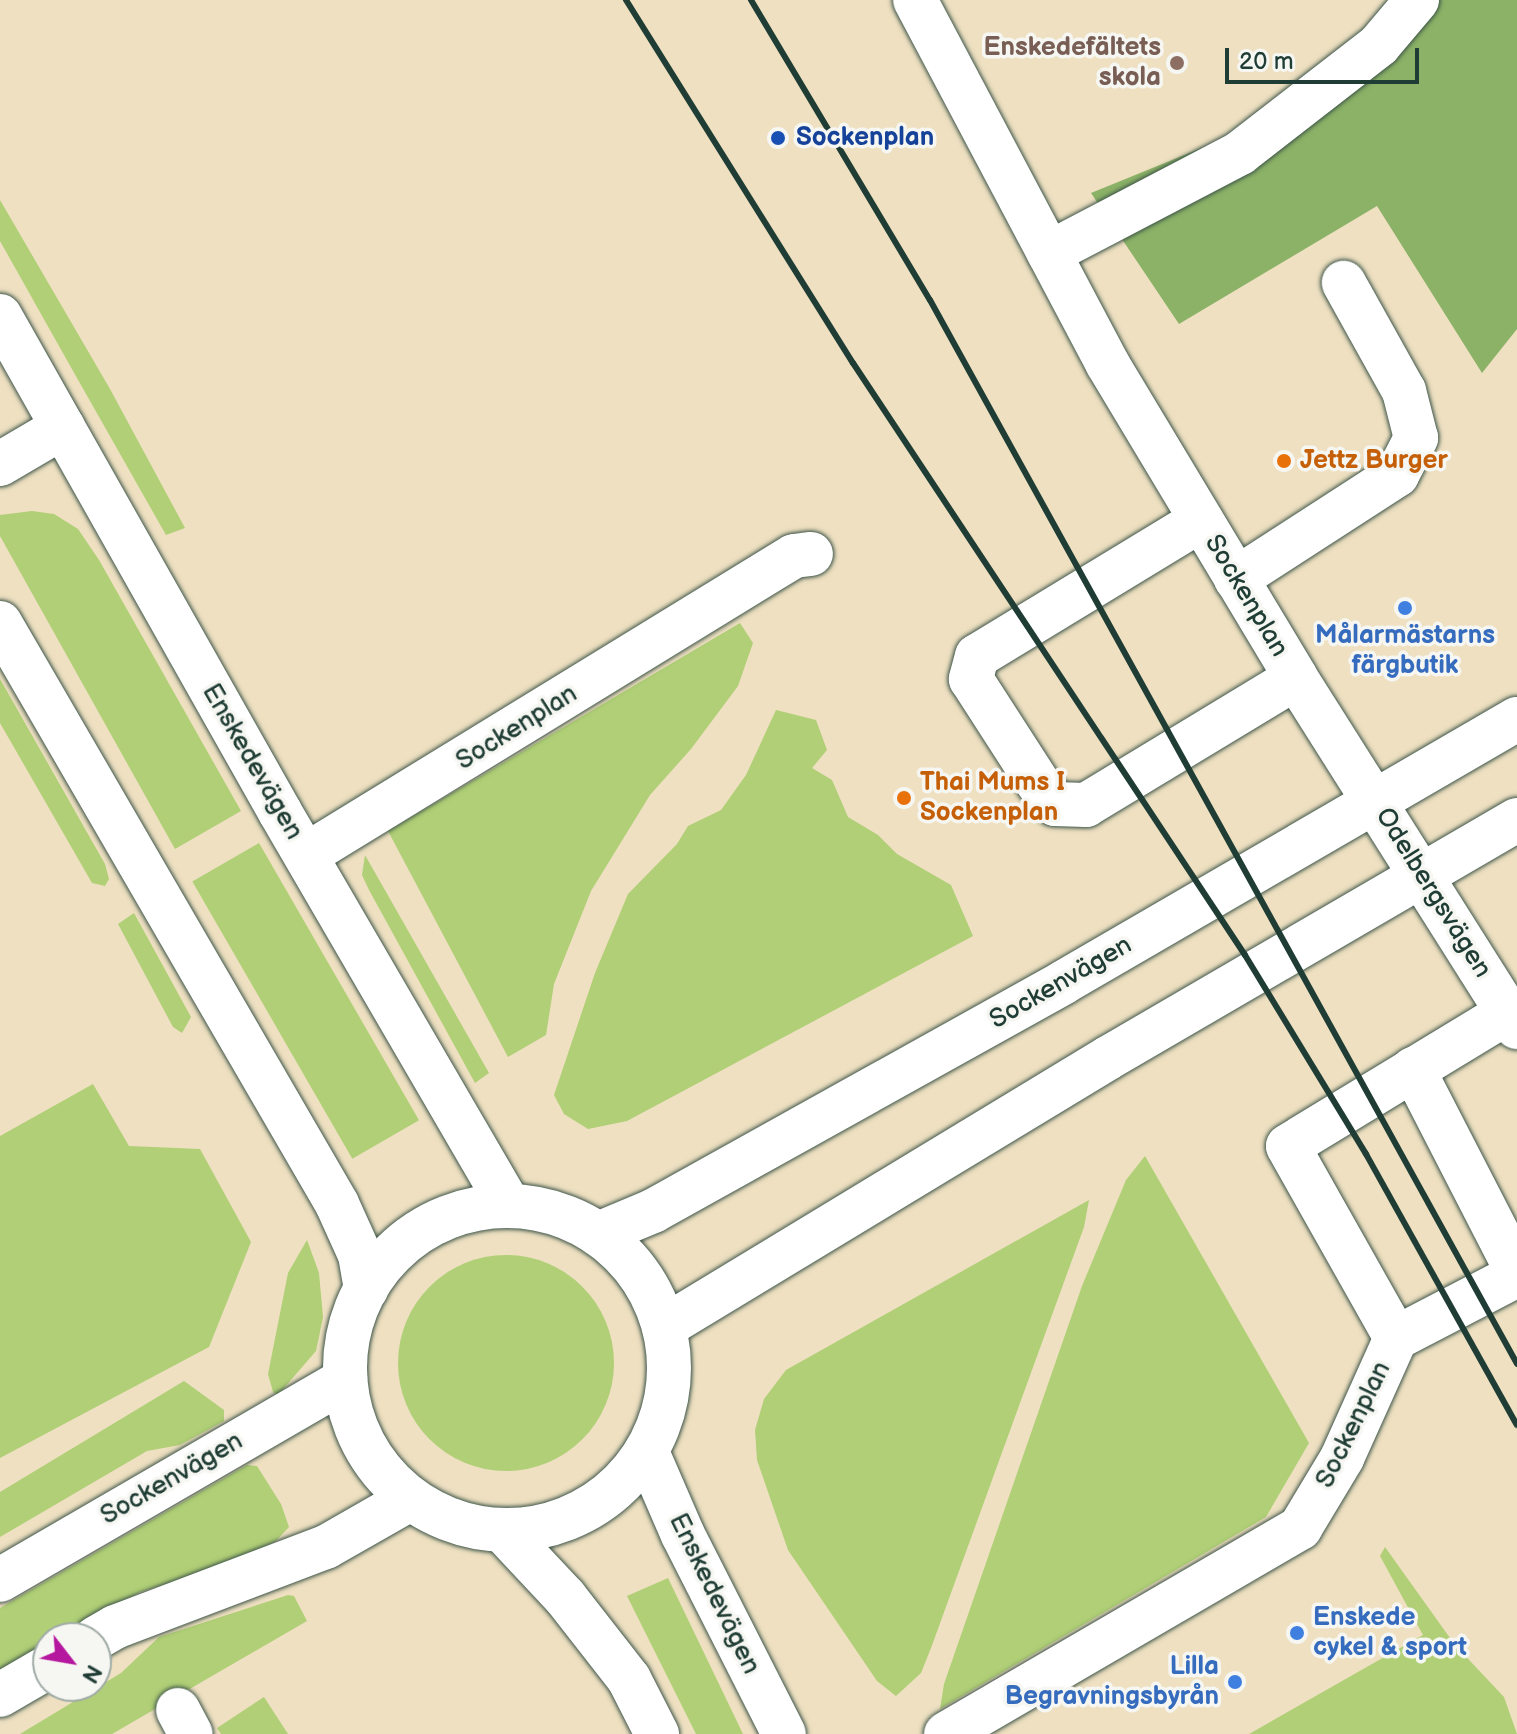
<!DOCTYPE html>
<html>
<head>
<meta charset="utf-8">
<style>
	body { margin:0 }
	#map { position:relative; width:1517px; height:1734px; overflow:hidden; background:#eee0c1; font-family:"Balsamiq Sans",sans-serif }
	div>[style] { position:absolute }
	.green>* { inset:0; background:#b0cf76; transform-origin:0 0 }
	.round { border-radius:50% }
	.forest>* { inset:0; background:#8cb267 }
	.roads { filter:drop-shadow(0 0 2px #3e5549) drop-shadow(0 0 2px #3e5549) }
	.minor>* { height:44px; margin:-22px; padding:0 22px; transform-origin:22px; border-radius:22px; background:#fff }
	.major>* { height:44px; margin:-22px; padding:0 22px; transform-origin:22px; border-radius:22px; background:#fff }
	.major>.ring { margin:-22px; padding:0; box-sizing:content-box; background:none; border:44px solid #fff; border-radius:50% }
	.rail>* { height:6px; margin:-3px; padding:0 3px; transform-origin:3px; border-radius:3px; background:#1f3d34 }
	.dots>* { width:22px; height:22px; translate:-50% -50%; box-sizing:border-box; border:4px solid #f6f6f2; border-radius:50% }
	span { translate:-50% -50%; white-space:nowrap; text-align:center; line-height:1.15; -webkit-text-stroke:7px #f6f6f2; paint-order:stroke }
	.education-label { font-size:26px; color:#785e54; font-weight:700 }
	.right { translate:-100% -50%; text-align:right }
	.transit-label { font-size:26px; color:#164399; font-weight:700 }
	.left { translate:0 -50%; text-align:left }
	.food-label { font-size:26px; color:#c56008; font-weight:700 }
	.street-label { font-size:26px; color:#1f3d34 }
	.shop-label { font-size:26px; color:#366cbe; font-weight:700 }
	.north { position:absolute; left:32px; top:1622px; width:80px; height:80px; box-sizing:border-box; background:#f6f6f2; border:2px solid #a0aca6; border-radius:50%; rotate:121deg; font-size:22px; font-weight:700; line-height:32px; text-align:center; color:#1f3d34 }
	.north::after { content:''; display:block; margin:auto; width:28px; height:36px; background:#b5179e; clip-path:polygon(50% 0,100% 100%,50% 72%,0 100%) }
	.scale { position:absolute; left:1225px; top:48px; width:194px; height:36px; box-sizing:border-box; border:4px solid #1f3d34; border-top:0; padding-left:10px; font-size:24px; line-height:28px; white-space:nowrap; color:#1f3d34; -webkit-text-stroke:6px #f6f6f2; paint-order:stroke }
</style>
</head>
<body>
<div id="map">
	<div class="green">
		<div style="clip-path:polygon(0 200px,110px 389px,185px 528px,166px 535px,77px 378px,0 241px)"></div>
		<div style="clip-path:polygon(32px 511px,54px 514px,78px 529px,99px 560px,241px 811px,175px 849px,0 536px,0 515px)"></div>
		<div style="clip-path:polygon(740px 623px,753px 643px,738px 686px,691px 749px,650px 795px,591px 891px,554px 984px,546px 1035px,508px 1057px,388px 831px)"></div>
		<div style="clip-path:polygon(0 679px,105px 864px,109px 879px,105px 886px,92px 883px,0 723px)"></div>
		<div style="clip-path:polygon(776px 710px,816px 720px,827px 750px,812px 768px,832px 780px,848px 817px,878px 835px,897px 854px,951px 885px,973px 936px,627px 1121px,588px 1129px,564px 1114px,554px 1095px,595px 973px,628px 894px,677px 844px,688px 826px,721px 810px,746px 775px)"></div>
		<div style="left:259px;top:843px;width:320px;height:77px;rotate:60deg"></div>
		<div style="clip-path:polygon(365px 855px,489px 1073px,475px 1083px,369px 890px,362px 875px)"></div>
		<div style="clip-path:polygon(134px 913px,191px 1017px,182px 1033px,173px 1027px,118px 924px)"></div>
		<div style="clip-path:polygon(93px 1084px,129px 1146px,200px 1149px,251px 1242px,209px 1347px,0 1458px,0 1136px)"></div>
		<div style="clip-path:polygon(1145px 1156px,1309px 1443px,1266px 1517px,940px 1709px,944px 1684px,1082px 1286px,1126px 1180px)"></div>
		<div style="clip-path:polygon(1089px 1200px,1084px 1227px,931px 1648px,921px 1673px,896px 1696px,877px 1681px,788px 1550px,757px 1460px,755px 1430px,764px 1399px,786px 1370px)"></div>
		<div style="clip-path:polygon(307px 1240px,319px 1273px,323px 1317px,316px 1351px,278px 1395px,273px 1392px,268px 1374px,288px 1273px)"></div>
		<div class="round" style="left:398px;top:1255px;width:216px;height:216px"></div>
		<div style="clip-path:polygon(184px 1381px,224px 1410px,224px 1421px,180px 1445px,147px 1451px,0 1537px,0 1492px)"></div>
		<div style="clip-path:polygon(247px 1465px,257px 1466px,281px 1504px,289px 1527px,276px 1541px,239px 1561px,140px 1592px,60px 1638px,48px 1638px,48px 1645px,0 1673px,0 1608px)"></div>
		<div style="clip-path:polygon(1385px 1547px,1455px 1645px,1504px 1697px,1517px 1734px,1249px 1734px,1423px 1635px,1380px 1556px)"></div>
		<div style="clip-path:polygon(668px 1578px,743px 1734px,696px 1734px,627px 1596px)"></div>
		<div style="clip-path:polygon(288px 1595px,294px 1596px,307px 1621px,112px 1734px,20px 1734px,121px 1673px,159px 1637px)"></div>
		<div style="clip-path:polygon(264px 1697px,288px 1734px,221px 1734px,217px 1728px)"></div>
	</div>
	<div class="forest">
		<div style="clip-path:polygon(1417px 0,1517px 0,1517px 329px,1482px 373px,1377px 206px,1179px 324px,1091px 193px,1253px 127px)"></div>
	</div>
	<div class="roads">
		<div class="minor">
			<div style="left:915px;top:0;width:411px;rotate:62.1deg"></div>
			<div style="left:1107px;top:363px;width:367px;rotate:59deg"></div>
			<div style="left:1296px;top:678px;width:413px;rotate:57.7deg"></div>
			<div style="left:1049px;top:253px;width:216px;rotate:-27.6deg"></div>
			<div style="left:1240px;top:153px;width:176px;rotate:-37.8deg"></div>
			<div style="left:1379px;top:45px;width:59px;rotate:-49.8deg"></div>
			<div style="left:0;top:316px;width:570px;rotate:60.55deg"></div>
			<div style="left:280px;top:812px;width:456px;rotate:59.8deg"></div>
			<div style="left:0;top:464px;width:73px;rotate:-30.4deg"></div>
			<div style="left:1201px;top:520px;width:262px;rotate:148.7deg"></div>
			<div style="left:977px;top:656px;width:24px;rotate:105deg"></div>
			<div style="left:971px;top:679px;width:124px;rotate:57.2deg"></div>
			<div style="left:1038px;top:783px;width:27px;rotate:51deg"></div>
			<div style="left:1055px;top:804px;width:31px;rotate:2deg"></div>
			<div style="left:1086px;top:805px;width:245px;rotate:-31.2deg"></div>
			<div style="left:1236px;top:579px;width:192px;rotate:-32.9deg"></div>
			<div style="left:1397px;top:475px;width:42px;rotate:-62.8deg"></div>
			<div style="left:1416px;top:438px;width:49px;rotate:-104.3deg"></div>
			<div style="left:1404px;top:391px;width:124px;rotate:-119.1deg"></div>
			<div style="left:0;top:623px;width:672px;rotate:59.88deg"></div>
			<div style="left:337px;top:1204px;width:56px;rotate:65.7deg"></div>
			<div style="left:360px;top:1255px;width:35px;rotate:80deg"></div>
			<div style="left:306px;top:855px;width:572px;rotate:-31.5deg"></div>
			<div style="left:794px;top:556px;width:17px;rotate:-7deg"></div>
			<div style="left:1413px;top:1069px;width:227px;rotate:62.8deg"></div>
			<div style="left:598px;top:1234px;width:60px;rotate:-22.7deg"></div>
			<div style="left:653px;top:1211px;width:470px;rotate:-29.1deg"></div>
			<div style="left:1064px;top:982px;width:524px;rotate:-30.14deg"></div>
			<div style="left:664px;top:1327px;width:519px;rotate:-31.21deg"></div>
			<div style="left:1108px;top:1058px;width:473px;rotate:-30.2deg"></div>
			<div style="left:1396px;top:1338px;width:220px;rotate:-119.4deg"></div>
			<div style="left:1288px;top:1146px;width:258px;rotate:-31.3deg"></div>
			<div style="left:1396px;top:1338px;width:136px;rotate:-27.5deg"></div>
			<div style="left:0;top:1580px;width:399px;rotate:-30.1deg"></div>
			<div style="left:96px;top:1638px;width:22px;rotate:-30deg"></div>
			<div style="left:115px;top:1627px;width:226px;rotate:-20.8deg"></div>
			<div style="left:326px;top:1547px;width:97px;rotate:-29.7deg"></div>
			<div style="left:0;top:1695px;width:56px;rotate:-30.3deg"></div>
			<div style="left:178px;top:1710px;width:27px;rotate:62deg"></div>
			<div style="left:946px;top:1734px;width:410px;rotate:-30.2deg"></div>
			<div style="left:1300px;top:1528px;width:82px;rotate:-59deg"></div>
			<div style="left:1342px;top:1458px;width:132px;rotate:-65.8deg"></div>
		</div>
		<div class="major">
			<div class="ring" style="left:345px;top:1206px;width:280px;height:280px"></div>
			<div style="left:647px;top:1452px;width:90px;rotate:66.6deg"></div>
			<div style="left:683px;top:1535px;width:223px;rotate:63.1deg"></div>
			<div style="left:503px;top:1531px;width:91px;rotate:46.8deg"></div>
			<div style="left:565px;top:1597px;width:104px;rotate:52deg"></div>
			<div style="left:629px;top:1679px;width:62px;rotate:63deg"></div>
		</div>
	</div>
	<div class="rail">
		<div style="left:626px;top:0;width:428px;rotate:58deg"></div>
		<div style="left:853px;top:363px;width:710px;rotate:56.49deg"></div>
		<div style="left:1245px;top:955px;width:233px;rotate:58.7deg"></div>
		<div style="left:1366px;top:1154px;width:310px;rotate:60.9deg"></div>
		<div style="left:751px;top:0;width:349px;rotate:59.2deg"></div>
		<div style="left:930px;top:300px;width:1215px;rotate:61.11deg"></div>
	</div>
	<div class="dots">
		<div style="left:1177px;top:63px;background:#8d6e63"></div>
		<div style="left:778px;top:138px;background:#1a4fb4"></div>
		<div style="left:1284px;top:461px;background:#e8710a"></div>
		<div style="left:1405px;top:608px;background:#3f7fe0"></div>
		<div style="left:904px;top:798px;background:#e8710a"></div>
		<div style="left:1297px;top:1633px;background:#3f7fe0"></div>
		<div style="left:1235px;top:1682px;background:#3f7fe0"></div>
	</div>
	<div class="education-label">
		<span class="right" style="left:1161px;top:63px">Enskedefältets<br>skola</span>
	</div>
	<div class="transit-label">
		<span class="left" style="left:796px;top:138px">Sockenplan</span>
	</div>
	<div class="food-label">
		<span class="left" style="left:1300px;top:461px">Jettz Burger</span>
		<span class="left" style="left:920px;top:798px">Thai Mums I<br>Sockenplan</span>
	</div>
	<div class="street-label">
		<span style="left:1246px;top:596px;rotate:59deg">Sockenplan</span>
		<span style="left:517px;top:728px;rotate:-32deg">Sockenplan</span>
		<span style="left:252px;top:762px;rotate:60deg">Enskedevägen</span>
		<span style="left:1433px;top:893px;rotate:58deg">Odelbergsvägen</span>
		<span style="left:1061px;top:983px;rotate:-30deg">Sockenvägen</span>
		<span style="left:1354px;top:1425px;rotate:-64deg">Sockenplan</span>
		<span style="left:172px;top:1479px;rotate:-30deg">Sockenvägen</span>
		<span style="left:714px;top:1594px;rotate:64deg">Enskedevägen</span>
	</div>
	<div class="shop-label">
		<span style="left:1405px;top:651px">Målarmästarns<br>färgbutik</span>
		<span class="left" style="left:1313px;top:1633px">Enskede<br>cykel &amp; sport</span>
		<span class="right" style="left:1219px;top:1682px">Lilla<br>Begravningsbyrån</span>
	</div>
	<div class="north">N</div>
	<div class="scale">20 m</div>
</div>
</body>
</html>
